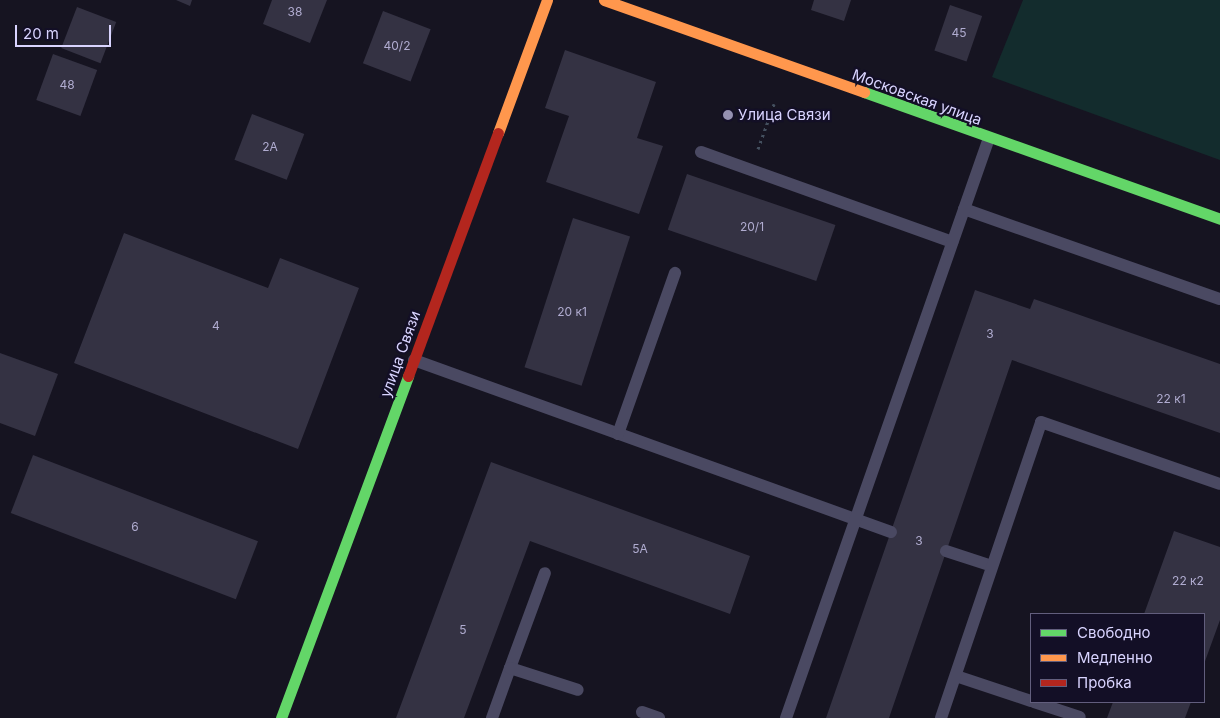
<!DOCTYPE html>
<html>
<head>
<meta charset="utf-8">
<style>
	body { margin:0 }
	#map { position:relative; width:1220px; height:718px; overflow:hidden; background:#161421; font-family:Inter,sans-serif }
	div>[style] { position:absolute }
	.green>* { inset:0; background:#132c2d }
	.building>* { inset:0; background:#343243; transform-origin:0 0 }
	.path>* { height:3px; margin-top:-1.5px; transform-origin:0; background:repeating-linear-gradient(90deg,#44505f 0 2.5px,transparent 0 6.5px) }
	.lane>* { height:12px; margin:-6px; padding:0 6px; transform-origin:6px; border-radius:6px; background:#4a4962 }
	.fast>* { height:11px; margin:-5.5px; padding:0 5.5px; transform-origin:5.5px; border-radius:5.5px; background:#63d668 }
	.slow>* { height:11px; margin:-5.5px; padding:0 5.5px; transform-origin:5.5px; border-radius:5.5px; background:#ff974d }
	.jam>* { height:11px; margin:-5.5px; padding:0 5.5px; transform-origin:5.5px; border-radius:5.5px; background:#b3261e }
	.dots>* { width:14px; height:14px; translate:-50% -50%; box-sizing:border-box; border:2px solid #130f26; border-radius:50% }
	span { translate:-50% -50%; white-space:nowrap; text-align:center; line-height:1.15; -webkit-text-stroke:4.5px #130f26; paint-order:stroke }
	.number-label { font-size:12px; color:#b0acd0 }
	.number-label span { -webkit-text-stroke-width:0 }
	.street-label { font-size:15px; color:#d9d4ff }
	.poi-label { font-size:15px; color:#d9d4ff }
	.left { translate:0 -50%; text-align:left }
	.legend { position:absolute; left:1030px; top:613px; width:175px; height:90px; box-sizing:border-box; background:#130f26; border:1px solid #625e7d; margin:0; padding:6px 9px; list-style:none; font-size:15px; color:#d9d4ff }
	.legend li { display:flex; align-items:center; gap:10px; height:25px }
	.legend b { width:25px; border:1px solid #625e7d }
	.scale { position:absolute; left:15px; top:25px; width:96px; height:22px; box-sizing:border-box; border:2px solid #d9d4ff; border-top:0; padding-left:6px; font-size:15px; line-height:18px; white-space:nowrap; color:#d9d4ff; -webkit-text-stroke:4px #130f26; paint-order:stroke }
</style>
</head>
<body>
<div id="map">
	<div class="green">
		<div style="clip-path:polygon(1023px 0,1220px 0,1220px 160px,992px 77px)"></div>
	</div>
	<div class="building">
		<div style="clip-path:polygon(176px 0,192px 0,190px 6px)"></div>
		<div style="clip-path:polygon(272px 0,327px 0,310px 43px,263px 24px)"></div>
		<div style="clip-path:polygon(814px 0,851px 0,844px 21px,811px 10px)"></div>
		<div style="left:950px;top:5px;width:34px;height:48px;rotate:19deg"></div>
		<div style="left:77px;top:7px;width:42px;height:44px;rotate:21deg"></div>
		<div style="left:383px;top:11px;width:51px;height:56px;rotate:21deg"></div>
		<div style="clip-path:polygon(565px 50px,656px 82px,637px 138px,663px 146px,639px 214px,546px 182px,569px 116px,545px 108px)"></div>
		<div style="left:53px;top:54px;width:47px;height:49px;rotate:20deg"></div>
		<div style="left:252px;top:114px;width:56px;height:49px;rotate:21deg"></div>
		<div style="left:687px;top:174px;width:157px;height:59px;rotate:19deg"></div>
		<div style="left:573px;top:218px;width:60px;height:157px;rotate:18deg"></div>
		<div style="clip-path:polygon(124px 233px,268px 288px,280px 258px,359px 288px,298px 449px,74px 363px)"></div>
		<div style="clip-path:polygon(975px 290px,1030px 309px,1034px 299px,1220px 364px,1220px 433px,1012px 360px,889px 718px,826px 718px)"></div>
		<div style="clip-path:polygon(0 353px,58px 374px,35px 436px,0 423px)"></div>
		<div style="left:33px;top:455px;width:241px;height:62px;rotate:21deg"></div>
		<div style="clip-path:polygon(491px 462px,750px 556px,730px 614px,530px 541px,464px 718px,396px 718px)"></div>
		<div style="clip-path:polygon(1174px 531px,1220px 547px,1220px 620px,1204px 664px,1204px 614px,1144px 614px)"></div>
		<div style="clip-path:polygon(1113px 702px,1191px 702px,1185px 718px,1107px 718px)"></div>
	</div>
	<div class="path">
		<div style="left:758px;top:149px;width:48px;rotate:-70.4deg"></div>
	</div>
	<div class="lane">
		<div style="left:701px;top:152px;width:267px;rotate:19.7deg"></div>
		<div style="left:964px;top:209px;width:271px;rotate:19.4deg"></div>
		<div style="left:414px;top:360px;width:507px;rotate:19.83deg"></div>
		<div style="left:618px;top:434px;width:171px;rotate:-70.5deg"></div>
		<div style="left:946px;top:551px;width:48px;rotate:18.1deg"></div>
		<div style="left:510px;top:668px;width:101px;rotate:-69.8deg"></div>
		<div style="left:956px;top:676px;width:79px;rotate:18.4deg"></div>
		<div style="left:1034px;top:702px;width:48px;rotate:18.1deg"></div>
		<div style="left:642px;top:712px;width:18px;rotate:19deg"></div>
		<div style="left:492px;top:718px;width:53px;rotate:-70.2deg"></div>
		<div style="left:510px;top:668px;width:71px;rotate:17.9deg"></div>
		<div style="left:786px;top:718px;width:614px;rotate:-70.71deg"></div>
		<div style="left:941px;top:718px;width:312px;rotate:-71.3deg"></div>
		<div style="left:1041px;top:422px;width:189px;rotate:19.1deg"></div>
	</div>
	<div class="fast">
		<div style="left:864px;top:92px;width:378px;rotate:19.6deg"></div>
		<div style="left:281px;top:718px;width:365px;rotate:-69.6deg"></div>
	</div>
	<div class="slow">
		<div style="left:604px;top:0;width:276px;rotate:19.5deg"></div>
		<div style="left:498px;top:133px;width:142px;rotate:-69.8deg"></div>
	</div>
	<div class="jam">
		<div style="left:408px;top:376px;width:259px;rotate:-69.7deg"></div>
	</div>
	<div class="dots">
		<div style="left:728px;top:115px;background:#9591b1"></div>
	</div>
	<div class="number-label">
		<span style="left:295px;top:12px">38</span>
		<span style="left:959px;top:33px">45</span>
		<span style="left:397px;top:46px">40/2</span>
		<span style="left:67px;top:85px">48</span>
		<span style="left:270px;top:147px">2А</span>
		<span style="left:752px;top:227px">20/1</span>
		<span style="left:572px;top:312px">20 к1</span>
		<span style="left:216px;top:326px">4</span>
		<span style="left:990px;top:334px">3</span>
		<span style="left:1171px;top:399px">22 к1</span>
		<span style="left:135px;top:527px">6</span>
		<span style="left:919px;top:541px">3</span>
		<span style="left:640px;top:549px">5А</span>
		<span style="left:1188px;top:581px">22 к2</span>
		<span style="left:463px;top:630px">5</span>
	</div>
	<div class="street-label">
		<span style="left:917px;top:97px;rotate:20deg">Московская улица</span>
		<span style="left:400px;top:354px;rotate:-70deg">улица Связи</span>
	</div>
	<div class="poi-label">
		<span class="left" style="left:738px;top:115px">Улица Связи</span>
	</div>
	<ul class="legend">
	<li><b style="height:6px;background:#63d668"></b>Свободно</li>
	<li><b style="height:6px;background:#ff974d"></b>Медленно</li>
	<li><b style="height:6px;background:#b3261e"></b>Пробка</li>
	</ul>
	<div class="scale">20 m</div>
</div>
</body>
</html>
